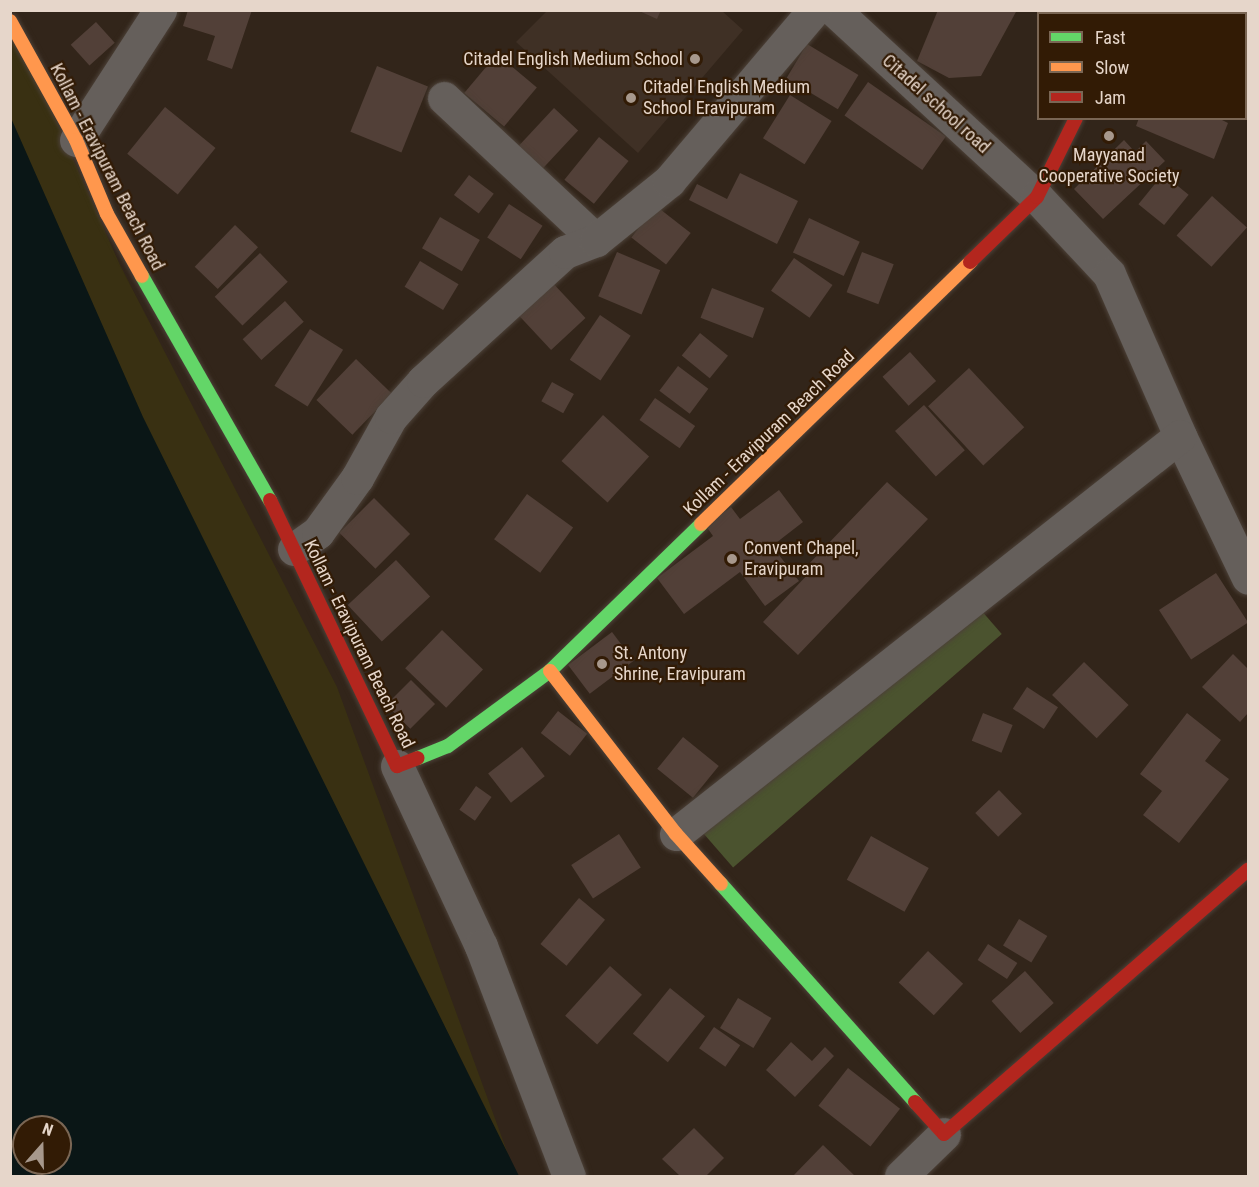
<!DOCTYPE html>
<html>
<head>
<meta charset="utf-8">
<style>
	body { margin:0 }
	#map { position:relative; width:1259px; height:1187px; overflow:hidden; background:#32251a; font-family:"Roboto Condensed",sans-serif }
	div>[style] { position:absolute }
	.education>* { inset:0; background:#3f3025 }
	.green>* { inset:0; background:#4b532f; transform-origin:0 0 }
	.sand>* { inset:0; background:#393012 }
	.water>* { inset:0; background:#0a1616 }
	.building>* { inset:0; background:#524038; transform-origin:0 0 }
	.roads { filter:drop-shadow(0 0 2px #4c4138) drop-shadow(0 0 2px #4c4138) }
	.street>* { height:33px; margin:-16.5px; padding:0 16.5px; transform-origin:16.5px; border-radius:16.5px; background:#655f5b }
	.fast>* { height:14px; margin:-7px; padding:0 7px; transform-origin:7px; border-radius:7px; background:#63d668 }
	.slow>* { height:14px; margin:-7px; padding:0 7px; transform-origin:7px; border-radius:7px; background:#ff974d }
	.jam>* { height:14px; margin:-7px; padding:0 7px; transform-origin:7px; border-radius:7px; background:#b3261e }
	.dots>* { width:16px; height:16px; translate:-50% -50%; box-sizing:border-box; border:3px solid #321b05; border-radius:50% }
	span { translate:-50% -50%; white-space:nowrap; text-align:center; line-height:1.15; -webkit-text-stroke:4.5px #321b05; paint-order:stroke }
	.poi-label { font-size:18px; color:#e6d6ca }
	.right { translate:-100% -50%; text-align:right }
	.left { translate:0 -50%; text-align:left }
	.street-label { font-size:18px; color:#e6d6ca }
	.frame { position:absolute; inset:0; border:12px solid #e6d6ca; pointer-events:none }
	.legend { position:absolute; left:1037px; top:12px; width:210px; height:108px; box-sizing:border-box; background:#321b05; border:2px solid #7a6654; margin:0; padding:8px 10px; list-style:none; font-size:18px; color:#e6d6ca }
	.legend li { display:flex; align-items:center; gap:12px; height:30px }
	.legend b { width:30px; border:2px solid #7a6654 }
	.north { position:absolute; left:12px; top:1115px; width:60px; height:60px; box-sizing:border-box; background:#321b05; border:2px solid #7a6654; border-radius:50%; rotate:20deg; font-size:16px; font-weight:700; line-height:24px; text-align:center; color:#e6d6ca }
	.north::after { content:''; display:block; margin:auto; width:21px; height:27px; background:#a7988c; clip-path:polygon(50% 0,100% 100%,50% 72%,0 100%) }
</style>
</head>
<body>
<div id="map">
	<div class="education">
		<div style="clip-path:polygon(547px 11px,722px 11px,743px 30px,638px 153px,516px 42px)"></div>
	</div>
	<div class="green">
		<div style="left:967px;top:594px;width:53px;height:356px;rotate:49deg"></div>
	</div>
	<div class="sand">
		<div style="clip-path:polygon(10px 17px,120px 265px,337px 687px,516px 1176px,11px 281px)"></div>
	</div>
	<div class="water">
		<div style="clip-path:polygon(evenodd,11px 118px,143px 417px,519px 1176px,11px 1176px,11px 118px,24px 1127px,60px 1127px,60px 1163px,24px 1163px,24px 1127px)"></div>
	</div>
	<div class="building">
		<div style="clip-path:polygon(188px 10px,252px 10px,232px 69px,207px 60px,215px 36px,183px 26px)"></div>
		<div style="clip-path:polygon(637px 10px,661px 10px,657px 19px)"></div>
		<div style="clip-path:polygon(938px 10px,1017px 10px,981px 76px,949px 78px,917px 61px)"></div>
		<div style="left:96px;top:22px;width:28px;height:34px;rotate:48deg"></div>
		<div style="clip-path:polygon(1248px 25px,1248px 51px,1246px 49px)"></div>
		<div style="left:807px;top:44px;width:60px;height:40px;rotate:31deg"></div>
		<div style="left:497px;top:54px;width:52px;height:51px;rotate:40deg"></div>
		<div style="left:377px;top:66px;width:55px;height:71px;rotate:22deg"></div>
		<div style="left:868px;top:82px;width:95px;height:41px;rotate:35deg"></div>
		<div style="left:790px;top:95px;width:49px;height:51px;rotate:32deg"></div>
		<div style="left:165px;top:107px;width:65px;height:60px;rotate:39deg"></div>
		<div style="left:554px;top:108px;width:33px;height:57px;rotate:43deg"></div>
		<div style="clip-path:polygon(1139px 118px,1218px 118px,1228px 123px,1214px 159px,1136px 126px)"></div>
		<div style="left:599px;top:137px;width:38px;height:55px;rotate:39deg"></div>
		<div style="clip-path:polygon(1124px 140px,1135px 152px,1146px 141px,1165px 161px,1103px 219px,1074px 189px)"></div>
		<div style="clip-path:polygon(740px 173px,798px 201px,777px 244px,689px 200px,697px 184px,727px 199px)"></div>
		<div style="left:1163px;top:174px;width:33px;height:39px;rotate:39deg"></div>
		<div style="left:469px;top:175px;width:31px;height:25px;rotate:37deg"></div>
		<div style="left:1212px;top:196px;width:47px;height:53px;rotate:42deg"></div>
		<div style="left:509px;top:204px;width:40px;height:40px;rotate:33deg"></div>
		<div style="left:656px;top:206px;width:44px;height:40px;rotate:38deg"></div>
		<div style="left:440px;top:217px;width:46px;height:36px;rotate:30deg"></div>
		<div style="left:809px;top:218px;width:56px;height:38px;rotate:25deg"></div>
		<div style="left:235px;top:225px;width:32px;height:58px;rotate:44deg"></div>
		<div style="left:617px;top:252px;width:47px;height:48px;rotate:23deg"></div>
		<div style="left:862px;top:252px;width:34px;height:43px;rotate:21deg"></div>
		<div style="left:260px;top:253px;width:40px;height:63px;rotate:46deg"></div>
		<div style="left:794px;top:258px;width:47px;height:40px;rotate:35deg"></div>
		<div style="left:420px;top:261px;width:45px;height:30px;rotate:31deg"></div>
		<div style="left:550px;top:280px;width:52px;height:47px;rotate:47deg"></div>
		<div style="left:712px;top:288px;width:56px;height:32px;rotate:21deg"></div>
		<div style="left:285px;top:301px;width:28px;height:57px;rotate:48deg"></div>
		<div style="left:600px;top:315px;width:37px;height:54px;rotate:34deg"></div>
		<div style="left:310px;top:329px;width:39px;height:67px;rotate:32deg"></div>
		<div style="left:700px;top:333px;width:36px;height:29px;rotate:39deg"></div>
		<div style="left:910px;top:352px;width:39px;height:37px;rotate:48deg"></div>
		<div style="left:356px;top:359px;width:50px;height:57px;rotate:44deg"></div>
		<div style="left:678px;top:366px;width:38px;height:31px;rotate:37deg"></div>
		<div style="left:969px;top:368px;width:81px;height:56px;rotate:47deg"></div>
		<div style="left:552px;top:382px;width:25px;height:22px;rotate:29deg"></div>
		<div style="left:655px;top:398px;width:49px;height:27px;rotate:35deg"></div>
		<div style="left:924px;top:405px;width:61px;height:39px;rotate:48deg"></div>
		<div style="left:603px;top:415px;width:62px;height:62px;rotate:42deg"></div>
		<div style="clip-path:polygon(887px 482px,928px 519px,798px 655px,763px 622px,809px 573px,805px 568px)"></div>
		<div style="clip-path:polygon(779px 490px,803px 522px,772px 546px,799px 581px,765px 606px,740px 572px,684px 614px,657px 578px,713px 536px,706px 526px,731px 507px,740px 519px)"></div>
		<div style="left:527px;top:494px;width:57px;height:56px;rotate:36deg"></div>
		<div style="left:374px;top:498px;width:51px;height:49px;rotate:45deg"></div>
		<div style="left:396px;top:560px;width:50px;height:66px;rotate:47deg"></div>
		<div style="left:1216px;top:573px;width:59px;height:68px;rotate:57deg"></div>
		<div style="left:442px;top:630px;width:57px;height:53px;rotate:44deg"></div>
		<div style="left:612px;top:632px;width:36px;height:55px;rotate:53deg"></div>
		<div style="clip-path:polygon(1233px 654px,1248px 669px,1248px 713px,1240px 722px,1202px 687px)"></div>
		<div style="left:1084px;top:662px;width:62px;height:46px;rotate:44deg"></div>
		<div style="left:411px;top:680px;width:34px;height:35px;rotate:45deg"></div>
		<div style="left:1027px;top:687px;width:37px;height:26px;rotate:33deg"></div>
		<div style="left:558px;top:711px;width:37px;height:28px;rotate:38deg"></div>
		<div style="left:983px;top:713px;width:32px;height:30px;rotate:22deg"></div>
		<div style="clip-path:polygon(1187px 713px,1221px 740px,1205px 761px,1229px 779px,1179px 843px,1143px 815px,1162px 791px,1140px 774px)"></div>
		<div style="left:683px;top:737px;width:46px;height:41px;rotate:39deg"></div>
		<div style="left:522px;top:747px;width:37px;height:43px;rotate:52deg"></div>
		<div style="left:476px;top:786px;width:19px;height:29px;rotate:35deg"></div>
		<div style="left:999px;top:790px;width:33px;height:33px;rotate:46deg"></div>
		<div style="left:619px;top:834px;width:40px;height:57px;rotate:57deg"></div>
		<div style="left:871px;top:836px;width:66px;height:50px;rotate:29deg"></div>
		<div style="left:579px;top:898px;width:34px;height:60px;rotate:40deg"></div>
		<div style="left:1019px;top:919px;width:33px;height:31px;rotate:31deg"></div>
		<div style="left:988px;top:944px;width:35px;height:19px;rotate:33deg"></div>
		<div style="left:928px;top:951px;width:48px;height:43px;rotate:43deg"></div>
		<div style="left:610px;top:966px;width:43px;height:67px;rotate:42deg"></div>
		<div style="left:1025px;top:971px;width:43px;height:45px;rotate:48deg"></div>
		<div style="left:670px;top:988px;width:45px;height:59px;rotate:39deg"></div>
		<div style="left:738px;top:998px;width:39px;height:35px;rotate:31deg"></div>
		<div style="left:714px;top:1027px;width:32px;height:26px;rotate:35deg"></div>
		<div style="clip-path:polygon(791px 1042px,812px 1061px,825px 1047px,834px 1056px,795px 1097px,766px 1070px)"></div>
		<div style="left:848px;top:1068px;width:66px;height:48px;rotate:38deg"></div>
		<div style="clip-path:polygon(694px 1128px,724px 1158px,706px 1176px,680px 1176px,662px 1159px)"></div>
		<div style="clip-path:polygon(823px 1145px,855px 1176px,793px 1176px)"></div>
	</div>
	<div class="roads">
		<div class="street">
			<div style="left:834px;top:10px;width:276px;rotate:42.7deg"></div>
			<div style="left:1037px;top:197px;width:105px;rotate:46.9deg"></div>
			<div style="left:1109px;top:274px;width:177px;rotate:66.3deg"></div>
			<div style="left:1180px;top:436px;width:157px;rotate:64.4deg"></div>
			<div style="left:444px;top:98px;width:208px;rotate:43.1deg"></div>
			<div style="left:76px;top:140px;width:155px;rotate:-57.1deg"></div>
			<div style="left:294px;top:549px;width:29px;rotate:-35deg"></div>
			<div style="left:318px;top:532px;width:67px;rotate:-54.2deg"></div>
			<div style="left:357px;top:478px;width:70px;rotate:-60.9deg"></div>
			<div style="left:391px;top:417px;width:48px;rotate:-48.4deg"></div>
			<div style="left:423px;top:381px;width:192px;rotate:-42.3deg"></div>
			<div style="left:565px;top:252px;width:33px;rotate:-21deg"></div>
			<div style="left:596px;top:240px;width:94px;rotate:-38.9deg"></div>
			<div style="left:669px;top:181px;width:224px;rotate:-49.7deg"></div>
			<div style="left:397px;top:766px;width:199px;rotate:65deg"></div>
			<div style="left:481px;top:946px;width:246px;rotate:69.1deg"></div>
			<div style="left:676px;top:834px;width:642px;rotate:-38.3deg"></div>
			<div style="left:901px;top:1176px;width:60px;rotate:-44.3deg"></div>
		</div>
		<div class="fast">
			<div style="left:1127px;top:14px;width:4px;rotate:-63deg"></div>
			<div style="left:142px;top:276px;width:258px;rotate:60.3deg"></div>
			<div style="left:418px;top:758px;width:32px;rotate:-22deg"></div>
			<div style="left:448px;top:746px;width:127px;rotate:-36.3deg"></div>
			<div style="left:550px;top:671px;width:211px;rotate:-44.2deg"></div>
			<div style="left:721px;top:884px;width:292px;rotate:48.3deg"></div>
		</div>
		<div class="slow">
			<div style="left:10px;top:21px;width:136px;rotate:61deg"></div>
			<div style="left:76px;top:140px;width:80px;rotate:67.3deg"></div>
			<div style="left:107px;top:214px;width:71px;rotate:60.6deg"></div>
			<div style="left:701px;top:524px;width:376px;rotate:-44.2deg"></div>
			<div style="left:550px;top:671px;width:206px;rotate:52.3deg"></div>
			<div style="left:676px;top:834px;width:67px;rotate:48deg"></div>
		</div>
		<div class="jam">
			<div style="left:970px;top:262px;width:93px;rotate:-44.1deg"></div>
			<div style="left:1037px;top:197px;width:88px;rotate:-63.7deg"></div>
			<div style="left:270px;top:500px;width:295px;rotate:64.5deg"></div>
			<div style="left:397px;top:766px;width:22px;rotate:-21deg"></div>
			<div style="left:915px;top:1102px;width:43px;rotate:47.8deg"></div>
			<div style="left:944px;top:1134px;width:403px;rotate:-41deg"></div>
		</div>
	</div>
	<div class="dots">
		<div style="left:695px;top:59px;background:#a7988c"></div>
		<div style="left:631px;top:98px;background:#a7988c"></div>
		<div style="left:1109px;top:136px;background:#a7988c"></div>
		<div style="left:732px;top:559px;background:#a7988c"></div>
		<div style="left:602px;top:664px;background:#a7988c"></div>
	</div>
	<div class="poi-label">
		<span class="right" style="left:683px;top:59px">Citadel English Medium School</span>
		<span class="left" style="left:643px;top:98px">Citadel English Medium<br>School Eravipuram</span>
		<span style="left:1109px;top:166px">Mayyanad<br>Cooperative Society</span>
		<span class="left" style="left:744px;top:559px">Convent Chapel,<br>Eravipuram</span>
		<span class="left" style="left:614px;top:664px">St. Antony<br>Shrine, Eravipuram</span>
	</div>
	<div class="street-label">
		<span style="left:936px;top:104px;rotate:42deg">Citadel school road</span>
		<span style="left:107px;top:167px;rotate:63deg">Kollam - Eravipuram Beach Road</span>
		<span style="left:769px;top:433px;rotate:-44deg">Kollam - Eravipuram Beach Road</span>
		<span style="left:359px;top:644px;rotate:64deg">Kollam - Eravipuram Beach Road</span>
	</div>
	<div class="frame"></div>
	<ul class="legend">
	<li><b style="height:8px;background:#63d668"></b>Fast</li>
	<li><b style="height:8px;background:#ff974d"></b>Slow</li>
	<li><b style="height:8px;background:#b3261e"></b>Jam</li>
	</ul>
	<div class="north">N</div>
</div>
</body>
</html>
